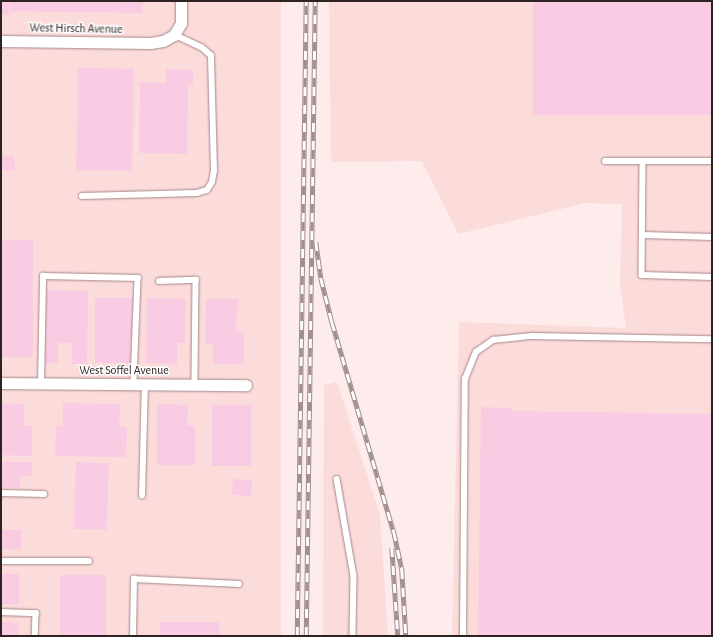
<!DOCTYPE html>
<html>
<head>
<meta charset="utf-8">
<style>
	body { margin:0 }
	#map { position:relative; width:713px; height:637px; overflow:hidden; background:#feebeb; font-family:"Alegreya Sans",sans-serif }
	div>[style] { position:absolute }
	.built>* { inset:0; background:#fcdbdb; transform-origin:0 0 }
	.building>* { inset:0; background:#facce4; transform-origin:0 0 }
	.roads { filter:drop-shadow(0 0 1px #a58888) drop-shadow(0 0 1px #a58888) }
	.service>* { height:5.5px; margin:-2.75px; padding:0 2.75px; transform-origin:2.75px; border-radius:2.75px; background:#fff }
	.minor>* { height:11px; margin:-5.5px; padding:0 5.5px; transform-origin:5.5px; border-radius:5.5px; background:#fff }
	.rail>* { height:4.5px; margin-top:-2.25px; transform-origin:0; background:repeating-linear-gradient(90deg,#fdfdfd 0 9px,#9f8f8f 0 18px); box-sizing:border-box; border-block:1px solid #9f8f8f }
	span { translate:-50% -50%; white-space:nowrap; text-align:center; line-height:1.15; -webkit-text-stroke:3px #fdfdfd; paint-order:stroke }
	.street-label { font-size:12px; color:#2e2222 }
	.frame { position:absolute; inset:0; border:2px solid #2e2222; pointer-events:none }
</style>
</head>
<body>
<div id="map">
	<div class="built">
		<div style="left:1px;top:1px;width:280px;height:635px"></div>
		<div style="clip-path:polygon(329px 1px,712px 1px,712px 636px,452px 636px,459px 322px,626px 328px,620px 284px,622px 204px,586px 203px,458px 234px,422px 161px,331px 162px)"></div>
		<div style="clip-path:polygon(337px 382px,380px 515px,388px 636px,323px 636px,324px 385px)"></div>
	</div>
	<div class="building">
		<div style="left:1px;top:1px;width:8px;height:14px"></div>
		<div style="clip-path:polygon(10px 1px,142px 1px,142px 13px,10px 11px)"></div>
		<div style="left:533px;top:1px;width:179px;height:114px"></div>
		<div style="left:78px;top:68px;width:56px;height:102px;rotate:1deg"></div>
		<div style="clip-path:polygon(166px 69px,193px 70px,193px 84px,188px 84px,187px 154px,139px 153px,140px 82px,166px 83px)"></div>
		<div style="clip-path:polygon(1px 156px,14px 157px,15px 170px,1px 170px)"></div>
		<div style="left:1px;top:240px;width:32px;height:117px"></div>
		<div style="clip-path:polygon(43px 290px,88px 291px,87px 364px,72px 364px,72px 343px,58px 343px,58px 363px,43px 363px)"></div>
		<div style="left:95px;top:298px;width:38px;height:65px"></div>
		<div style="clip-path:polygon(147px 298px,186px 299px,185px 343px,177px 343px,177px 364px,146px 363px)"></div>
		<div style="clip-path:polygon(206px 299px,238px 299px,236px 331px,244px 332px,244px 364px,213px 364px,213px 344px,205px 343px)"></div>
		<div style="clip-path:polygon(1px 403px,24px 404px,24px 426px,32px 426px,32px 456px,1px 455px)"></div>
		<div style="clip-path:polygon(63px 403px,120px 404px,119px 427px,127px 427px,126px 457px,55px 456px,56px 426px,63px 426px)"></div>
		<div style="clip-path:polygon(157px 404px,188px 405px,187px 425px,195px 426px,195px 465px,157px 465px)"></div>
		<div style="left:212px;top:405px;width:39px;height:61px"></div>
		<div style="clip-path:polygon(481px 407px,511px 408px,511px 411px,712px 414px,712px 636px,478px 636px)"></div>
		<div style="clip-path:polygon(1px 462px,32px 462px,31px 476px,20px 476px,20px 488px,1px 488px)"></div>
		<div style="left:76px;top:462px;width:33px;height:67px;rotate:2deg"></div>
		<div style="left:233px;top:479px;width:19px;height:16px;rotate:3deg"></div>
		<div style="left:1px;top:530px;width:20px;height:19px"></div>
		<div style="left:1px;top:574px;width:18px;height:30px"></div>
		<div style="left:60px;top:575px;width:46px;height:61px"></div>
		<div style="left:1px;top:622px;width:18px;height:14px;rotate:3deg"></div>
		<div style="left:160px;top:622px;width:59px;height:14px"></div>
	</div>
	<div class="roads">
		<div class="service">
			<div style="left:605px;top:161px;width:107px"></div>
			<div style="left:643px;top:161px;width:114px;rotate:90.5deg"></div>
			<div style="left:642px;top:275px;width:70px;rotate:1.6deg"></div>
			<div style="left:82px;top:196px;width:115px;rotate:-1.5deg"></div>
			<div style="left:197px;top:193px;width:10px;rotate:-17deg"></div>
			<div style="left:207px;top:190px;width:9px;rotate:-58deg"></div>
			<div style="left:212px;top:182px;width:11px;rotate:-80deg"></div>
			<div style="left:214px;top:171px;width:115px;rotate:-91.5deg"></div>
			<div style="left:211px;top:56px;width:12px;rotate:-138deg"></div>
			<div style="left:202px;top:48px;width:31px;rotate:-155deg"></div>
			<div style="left:643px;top:235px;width:69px;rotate:1.7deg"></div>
			<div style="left:159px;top:281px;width:37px;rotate:-2deg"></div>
			<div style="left:196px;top:280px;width:104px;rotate:90.6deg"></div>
			<div style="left:41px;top:384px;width:108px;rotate:-88.9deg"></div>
			<div style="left:43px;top:276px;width:95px;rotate:1.2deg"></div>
			<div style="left:138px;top:278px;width:106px;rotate:92.2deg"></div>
			<div style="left:337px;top:479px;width:98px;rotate:80.1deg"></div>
			<div style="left:354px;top:576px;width:60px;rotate:91deg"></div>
			<div style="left:1px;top:493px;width:43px;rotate:1.3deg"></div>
			<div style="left:142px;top:496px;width:112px;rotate:-88.5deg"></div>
			<div style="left:1px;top:561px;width:88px"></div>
			<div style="left:1px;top:612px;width:35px;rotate:2deg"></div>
			<div style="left:36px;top:613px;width:23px;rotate:92deg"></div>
			<div style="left:133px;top:636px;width:57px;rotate:-89deg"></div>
			<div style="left:134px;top:579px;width:105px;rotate:2.7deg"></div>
			<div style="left:463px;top:636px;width:257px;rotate:-89.6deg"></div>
			<div style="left:465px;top:379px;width:29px;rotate:-68deg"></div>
			<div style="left:476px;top:352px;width:21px;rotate:-35deg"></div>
			<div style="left:493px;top:340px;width:39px;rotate:-6deg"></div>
			<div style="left:532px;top:336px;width:180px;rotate:1deg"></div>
		</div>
		<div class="minor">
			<div style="left:1px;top:41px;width:149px;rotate:0.8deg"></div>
			<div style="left:150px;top:43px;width:13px;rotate:-9deg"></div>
			<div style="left:163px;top:41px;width:13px;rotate:-29deg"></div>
			<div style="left:174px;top:35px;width:14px;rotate:-60deg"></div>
			<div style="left:181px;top:23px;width:22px;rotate:-90deg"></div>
			<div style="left:1px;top:383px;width:245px;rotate:0.5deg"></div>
		</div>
	</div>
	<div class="rail">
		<div style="left:316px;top:242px;width:36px;rotate:82deg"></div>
		<div style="left:321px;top:278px;width:45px;rotate:76deg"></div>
		<div style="left:332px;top:322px;width:219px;rotate:73.6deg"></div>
		<div style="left:394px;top:532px;width:39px;rotate:78deg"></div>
		<div style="left:402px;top:570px;width:66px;rotate:86.5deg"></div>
		<div style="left:392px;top:548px;width:88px;rotate:86.1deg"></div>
		<div style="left:297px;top:636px;width:635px;rotate:-89.19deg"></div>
		<div style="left:306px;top:636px;width:635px;rotate:-89.19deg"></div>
	</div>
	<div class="street-label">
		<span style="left:76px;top:29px;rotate:1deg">West Hirsch Avenue</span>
		<span style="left:124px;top:371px">West Soffel Avenue</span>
	</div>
	<div class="frame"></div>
</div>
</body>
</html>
